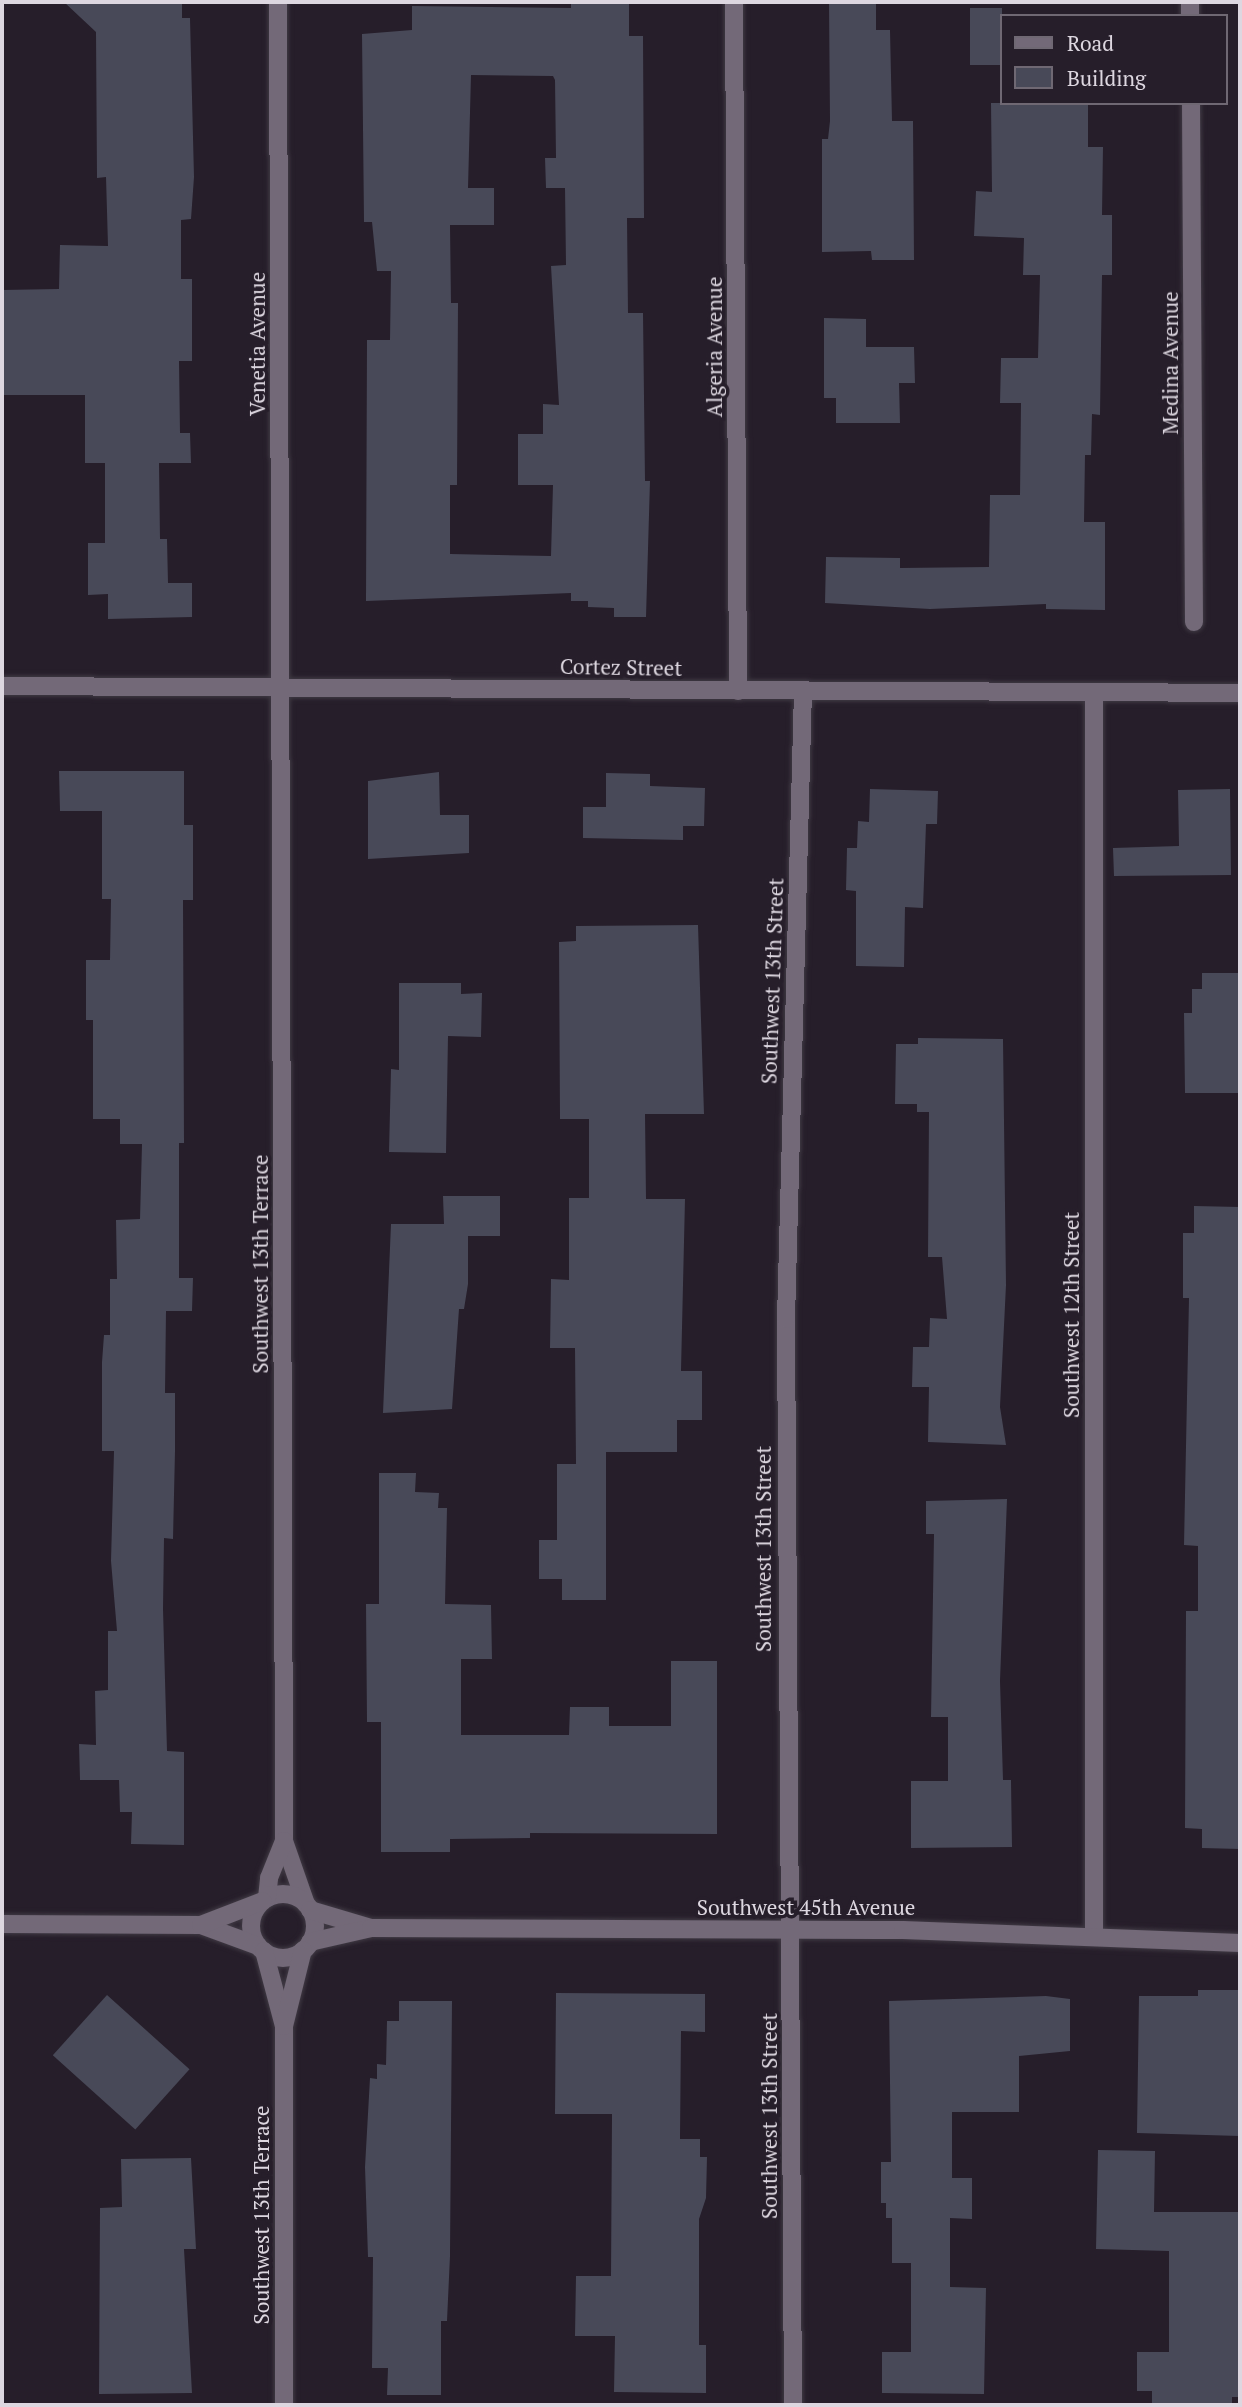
<!DOCTYPE html>
<html>
<head>
<meta charset="utf-8">
<style>
	body { margin:0 }
	#map { position:relative; width:1242px; height:2407px; overflow:hidden; background:#261e2a; font-family:"PT Serif",serif }
	div>[style] { position:absolute }
	.building>* { inset:0; background:#484958; transform-origin:0 0 }
	.roads { filter:drop-shadow(0 0 2px #403a44) drop-shadow(0 0 2px #403a44) }
	.minor>* { height:18px; margin:-9px; padding:0 9px; transform-origin:9px; border-radius:9px; background:#736978 }
	.minor>.ring { margin:-9px; padding:0; box-sizing:content-box; background:none; border:18px solid #736978; border-radius:50% }
	.tertiary>* { height:18px; margin:-9px; padding:0 9px; transform-origin:9px; border-radius:9px; background:#736978 }
	span { translate:-50% -50%; white-space:nowrap; text-align:center; line-height:1.15; -webkit-text-stroke:7px #261e2a; paint-order:stroke }
	.street-label { font-size:21px; color:#ddd7e0 }
	.frame { position:absolute; inset:0; border:4px solid #ddd7e0; pointer-events:none }
	.legend { position:absolute; left:1000px; top:14px; width:228px; height:91px; box-sizing:border-box; background:#261e2a; border:2px solid #6f6873; margin:0; padding:9px 12px; list-style:none; font-size:21px; color:#ddd7e0 }
	.legend li { display:flex; align-items:center; gap:14px; height:35px }
	.legend b { width:35px; border:2px solid #6f6873 }
</style>
</head>
<body>
<div id="map">
	<div class="building">
		<div style="clip-path:polygon(64px 2px,182px 2px,182px 18px,190px 18px,194px 177px,191px 219px,181px 220px,181px 279px,192px 279px,192px 361px,179px 361px,180px 433px,190px 433px,191px 463px,159px 463px,160px 539px,167px 539px,168px 583px,192px 583px,192px 617px,108px 619px,108px 594px,88px 595px,88px 543px,105px 543px,105px 463px,85px 463px,85px 395px,2px 395px,2px 290px,59px 289px,60px 245px,108px 246px,106px 177px,97px 178px,96px 32px)"></div>
		<div style="clip-path:polygon(evenodd,571px 2px,629px 2px,629px 36px,643px 36px,644px 218px,627px 218px,628px 313px,643px 313px,645px 481px,650px 481px,646px 617px,614px 617px,614px 608px,588px 607px,588px 601px,571px 601px,571px 593px,366px 601px,367px 340px,390px 340px,391px 271px,377px 271px,372px 222px,364px 222px,362px 34px,412px 30px,412px 6px,571px 8px,571px 2px,471px 75px,553px 76px,555px 80px,556px 158px,545px 158px,546px 188px,565px 188px,566px 265px,551px 266px,559px 405px,543px 404px,543px 434px,518px 434px,518px 485px,553px 485px,551px 556px,450px 554px,450px 485px,457px 485px,458px 303px,451px 303px,450px 225px,494px 225px,494px 188px,468px 188px,471px 75px)"></div>
		<div style="clip-path:polygon(829px 2px,876px 2px,876px 30px,890px 30px,892px 121px,913px 121px,914px 260px,872px 260px,871px 251px,822px 252px,822px 139px,828px 139px,830px 121px)"></div>
		<div style="left:970px;top:8px;width:32px;height:57px"></div>
		<div style="clip-path:polygon(991px 103px,1088px 103px,1088px 147px,1103px 147px,1102px 215px,1112px 215px,1112px 275px,1102px 275px,1100px 415px,1092px 414px,1091px 455px,1085px 455px,1084px 522px,1105px 522px,1105px 610px,1046px 609px,1046px 604px,930px 609px,825px 603px,826px 557px,900px 558px,900px 568px,989px 567px,990px 495px,1020px 495px,1021px 403px,1000px 403px,1001px 358px,1038px 358px,1040px 275px,1023px 275px,1024px 238px,974px 236px,976px 191px,992px 192px)"></div>
		<div style="clip-path:polygon(824px 318px,866px 319px,866px 347px,914px 347px,915px 383px,899px 383px,900px 423px,836px 423px,836px 398px,824px 398px)"></div>
		<div style="clip-path:polygon(59px 771px,184px 771px,184px 825px,193px 825px,193px 900px,183px 900px,184px 1143px,179px 1143px,179px 1278px,193px 1278px,192px 1311px,166px 1311px,165px 1393px,175px 1393px,175px 1451px,173px 1539px,164px 1538px,163px 1609px,167px 1751px,184px 1752px,184px 1845px,131px 1844px,132px 1812px,120px 1812px,119px 1780px,80px 1780px,79px 1744px,96px 1745px,95px 1691px,108px 1690px,108px 1631px,117px 1631px,111px 1561px,114px 1451px,102px 1451px,102px 1362px,104px 1335px,110px 1335px,110px 1279px,117px 1279px,116px 1220px,140px 1219px,142px 1144px,120px 1144px,120px 1119px,93px 1119px,93px 1020px,86px 1020px,86px 960px,110px 960px,111px 899px,102px 899px,102px 811px,60px 811px)"></div>
		<div style="clip-path:polygon(439px 772px,440px 815px,469px 815px,469px 853px,368px 859px,368px 781px)"></div>
		<div style="clip-path:polygon(606px 773px,650px 774px,650px 786px,705px 788px,704px 826px,683px 826px,683px 840px,583px 838px,583px 807px,606px 807px)"></div>
		<div style="clip-path:polygon(870px 789px,938px 791px,937px 824px,926px 824px,923px 908px,905px 907px,904px 967px,856px 966px,856px 891px,846px 890px,847px 848px,857px 848px,858px 821px,869px 822px)"></div>
		<div style="clip-path:polygon(1230px 789px,1231px 875px,1114px 876px,1113px 848px,1179px 846px,1178px 790px)"></div>
		<div style="clip-path:polygon(698px 925px,704px 1114px,645px 1114px,646px 1199px,685px 1199px,681px 1371px,702px 1371px,702px 1420px,677px 1420px,677px 1452px,606px 1452px,606px 1600px,562px 1600px,562px 1579px,539px 1579px,539px 1540px,557px 1540px,557px 1464px,576px 1464px,575px 1348px,550px 1348px,551px 1279px,569px 1280px,569px 1198px,589px 1198px,589px 1119px,560px 1119px,559px 942px,576px 941px,576px 926px)"></div>
		<div style="clip-path:polygon(1202px 973px,1240px 973px,1240px 1093px,1185px 1093px,1184px 1013px,1192px 1013px,1192px 989px,1202px 989px)"></div>
		<div style="clip-path:polygon(399px 983px,461px 983px,461px 994px,482px 993px,481px 1037px,448px 1036px,446px 1153px,389px 1152px,391px 1069px,399px 1070px)"></div>
		<div style="clip-path:polygon(918px 1038px,1003px 1039px,1006px 1285px,1000px 1407px,1006px 1445px,928px 1442px,929px 1387px,912px 1387px,913px 1347px,929px 1347px,930px 1318px,947px 1319px,942px 1257px,928px 1257px,929px 1112px,917px 1112px,917px 1104px,895px 1104px,896px 1044px,918px 1044px)"></div>
		<div style="clip-path:polygon(443px 1196px,500px 1196px,500px 1236px,468px 1236px,468px 1284px,464px 1309px,459px 1309px,452px 1409px,383px 1413px,391px 1224px,444px 1224px)"></div>
		<div style="clip-path:polygon(1194px 1206px,1240px 1207px,1240px 1849px,1202px 1848px,1202px 1829px,1185px 1828px,1186px 1611px,1198px 1611px,1198px 1546px,1184px 1545px,1189px 1298px,1183px 1298px,1183px 1233px,1194px 1233px)"></div>
		<div style="clip-path:polygon(379px 1473px,416px 1473px,415px 1492px,439px 1493px,438px 1508px,447px 1508px,445px 1604px,491px 1605px,492px 1659px,461px 1659px,461px 1735px,569px 1735px,570px 1707px,609px 1707px,609px 1726px,671px 1726px,671px 1661px,717px 1661px,717px 1834px,530px 1833px,530px 1838px,450px 1839px,450px 1852px,381px 1852px,381px 1722px,367px 1722px,366px 1604px,379px 1604px)"></div>
		<div style="clip-path:polygon(1007px 1499px,1000px 1681px,1003px 1780px,1011px 1780px,1012px 1847px,911px 1848px,911px 1781px,948px 1781px,948px 1717px,931px 1717px,934px 1534px,926px 1534px,926px 1501px)"></div>
		<div style="clip-path:polygon(1198px 1990px,1240px 1990px,1240px 2136px,1137px 2133px,1139px 1996px,1198px 1996px)"></div>
		<div style="clip-path:polygon(556px 1993px,705px 1994px,705px 2032px,681px 2031px,680px 2139px,700px 2139px,700px 2157px,707px 2157px,706px 2198px,699px 2219px,699px 2345px,706px 2345px,706px 2393px,614px 2392px,615px 2336px,575px 2336px,576px 2276px,611px 2276px,612px 2114px,555px 2114px)"></div>
		<div style="left:107px;top:1995px;width:111px;height:81px;rotate:42deg"></div>
		<div style="clip-path:polygon(1046px 1996px,1070px 1999px,1070px 2051px,1019px 2056px,1019px 2112px,952px 2112px,952px 2178px,972px 2178px,972px 2219px,950px 2218px,950px 2287px,986px 2288px,984px 2394px,882px 2393px,882px 2352px,911px 2352px,911px 2263px,892px 2263px,892px 2218px,886px 2218px,886px 2203px,881px 2203px,881px 2162px,891px 2162px,889px 2001px)"></div>
		<div style="clip-path:polygon(399px 2001px,452px 2001px,450px 2256px,447px 2321px,441px 2321px,441px 2395px,387px 2395px,388px 2368px,372px 2368px,373px 2257px,368px 2257px,365px 2167px,370px 2078px,377px 2079px,377px 2064px,386px 2065px,387px 2021px,399px 2021px)"></div>
		<div style="clip-path:polygon(1098px 2150px,1155px 2151px,1154px 2212px,1240px 2212px,1240px 2397px,1232px 2397px,1232px 2404px,1152px 2404px,1152px 2391px,1137px 2391px,1137px 2352px,1169px 2352px,1169px 2251px,1096px 2249px)"></div>
		<div style="clip-path:polygon(191px 2158px,196px 2249px,184px 2249px,192px 2393px,99px 2394px,100px 2208px,122px 2207px,121px 2159px)"></div>
	</div>
	<div class="roads">
		<div class="minor">
			<div style="left:278px;top:2px;width:1839px;rotate:89.81deg"></div>
			<div style="left:284px;top:1841px;width:67px;rotate:70.8deg"></div>
			<div style="left:734px;top:2px;width:689px;rotate:89.67deg"></div>
			<div style="left:1190px;top:2px;width:14px;rotate:90deg"></div>
			<div style="left:1191px;top:103px;width:519px;rotate:89.67deg"></div>
			<div style="left:1094px;top:693px;width:1244px;rotate:90deg"></div>
			<div class="ring" style="left:251px;top:1894px;width:46px;height:46px"></div>
			<div style="left:267px;top:1898px;width:20px;rotate:-84deg"></div>
			<div style="left:269px;top:1878px;width:40px;rotate:-68deg"></div>
			<div style="left:310px;top:1910px;width:64px;rotate:16.4deg"></div>
			<div style="left:2px;top:1924px;width:199px;rotate:0.3deg"></div>
			<div style="left:201px;top:1925px;width:61px;rotate:20.2deg"></div>
			<div style="left:201px;top:1925px;width:66px;rotate:-21.2deg"></div>
			<div style="left:310px;top:1942px;width:63px;rotate:-12.9deg"></div>
			<div style="left:371px;top:1928px;width:532px;rotate:0.22deg"></div>
			<div style="left:903px;top:1930px;width:337px;rotate:2.2deg"></div>
			<div style="left:264px;top:1951px;width:78px;rotate:75.1deg"></div>
			<div style="left:284px;top:2405px;width:379px;rotate:-90deg"></div>
			<div style="left:284px;top:2026px;width:78px;rotate:-76deg"></div>
			<div style="left:793px;top:2405px;width:1086px;rotate:-90.37deg"></div>
			<div style="left:786px;top:1319px;width:627px;rotate:-88.45deg"></div>
		</div>
		<div class="tertiary">
			<div style="left:2px;top:686px;width:1238px;rotate:0.32deg"></div>
		</div>
	</div>
	<div class="street-label">
		<span style="left:257px;top:344px;rotate:-90deg">Venetia Avenue</span>
		<span style="left:714px;top:347px;rotate:-90deg">Algeria Avenue</span>
		<span style="left:1170px;top:363px;rotate:-90deg">Medina Avenue</span>
		<span style="left:621px;top:667px;rotate:1deg">Cortez Street</span>
		<span style="left:772px;top:981px;rotate:-88deg">Southwest 13th Street</span>
		<span style="left:260px;top:1264px;rotate:-90deg">Southwest 13th Terrace</span>
		<span style="left:1071px;top:1315px;rotate:-90deg">Southwest 12th Street</span>
		<span style="left:763px;top:1549px;rotate:-90deg">Southwest 13th Street</span>
		<span style="left:806px;top:1907px">Southwest 45th Avenue</span>
		<span style="left:769px;top:2116px;rotate:-90deg">Southwest 13th Street</span>
		<span style="left:261px;top:2215px;rotate:-90deg">Southwest 13th Terrace</span>
	</div>
	<div class="frame"></div>
	<ul class="legend">
	<li><b style="height:9px;background:#736978"></b>Road</li>
	<li><b style="height:19px;background:#484958"></b>Building</li>
	</ul>
</div>
</body>
</html>
